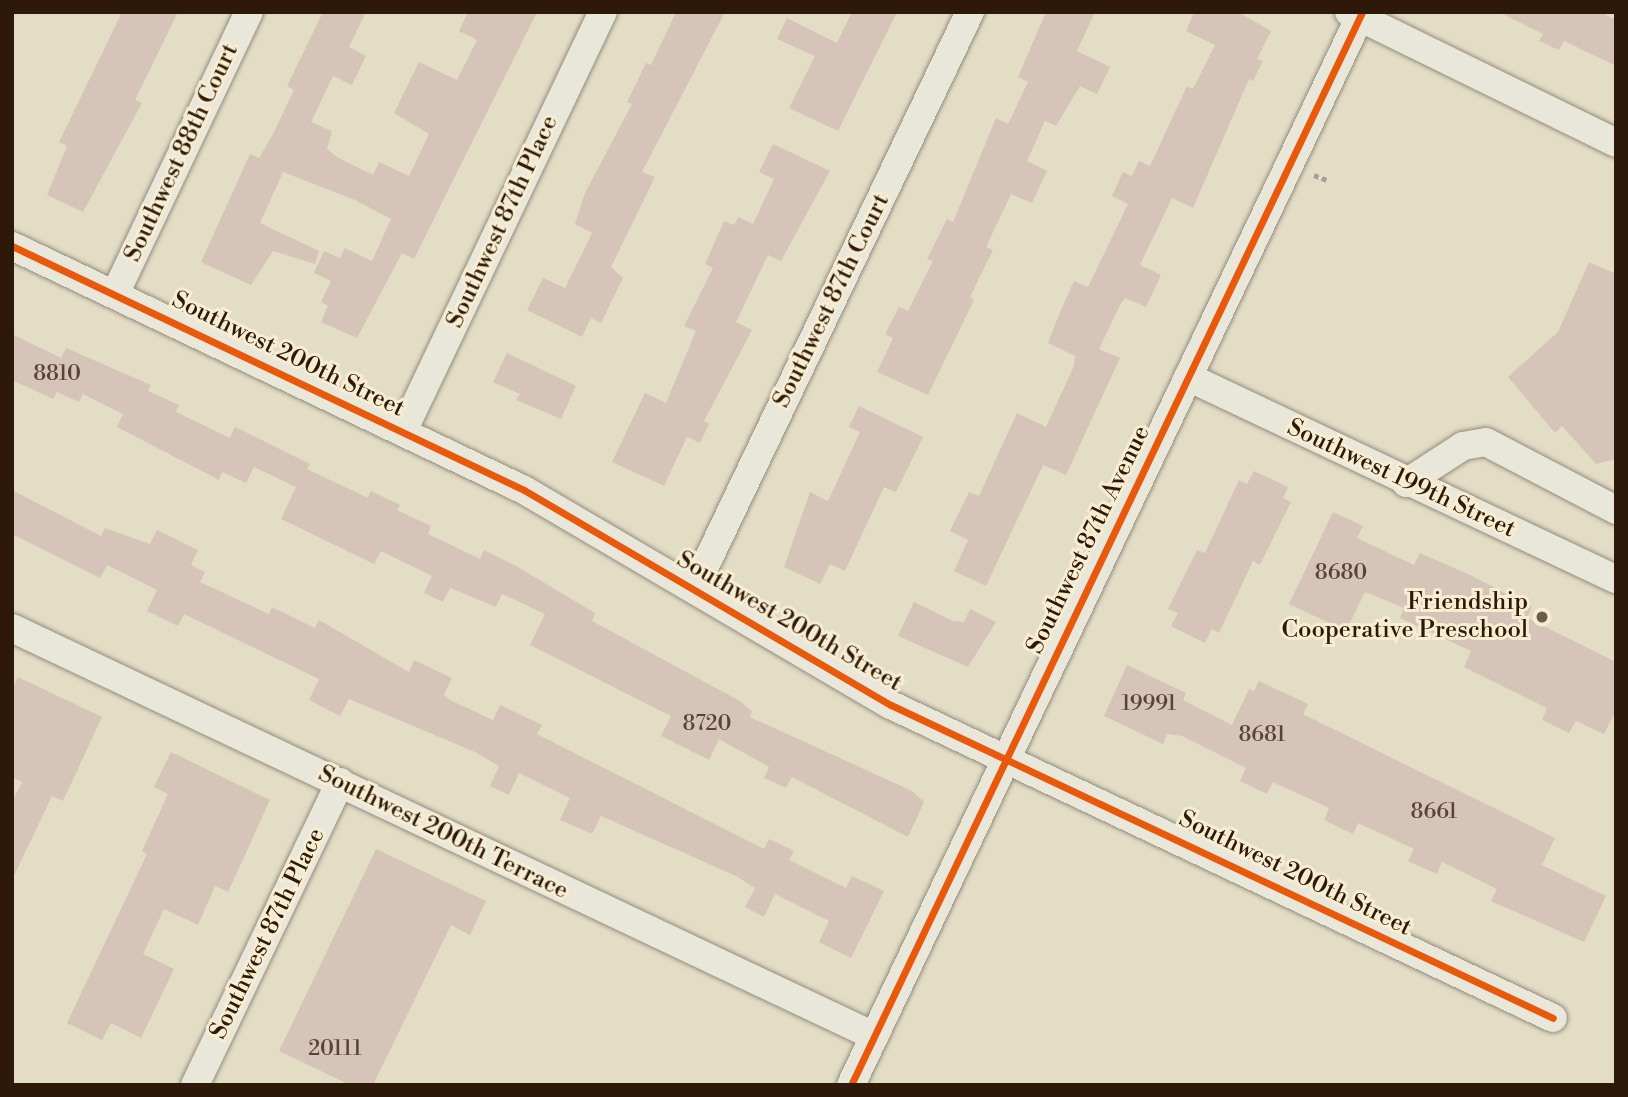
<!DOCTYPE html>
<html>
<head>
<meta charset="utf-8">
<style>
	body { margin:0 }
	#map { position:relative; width:1628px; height:1097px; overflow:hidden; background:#e4ddc6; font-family:"Libre Bodoni",serif }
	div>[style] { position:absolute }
	.building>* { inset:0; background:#d5c4b7 }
	.path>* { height:4.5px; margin-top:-2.25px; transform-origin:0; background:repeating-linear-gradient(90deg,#a5a096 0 5px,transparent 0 8.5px) }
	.roads { filter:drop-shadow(0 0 2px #938c7d) drop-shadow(0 0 2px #938c7d) }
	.minor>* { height:28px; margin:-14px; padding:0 14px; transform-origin:14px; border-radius:14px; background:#e9e6da }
	.cycleway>* { height:7px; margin:-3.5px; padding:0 3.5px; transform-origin:3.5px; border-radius:3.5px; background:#e8590c }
	.dots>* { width:19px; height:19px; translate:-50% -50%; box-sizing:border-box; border:4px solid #f6edd2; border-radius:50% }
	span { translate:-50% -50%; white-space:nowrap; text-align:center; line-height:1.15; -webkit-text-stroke:6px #f6edd2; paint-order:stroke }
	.number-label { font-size:21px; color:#584334 }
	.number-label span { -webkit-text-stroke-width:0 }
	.street-label { font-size:24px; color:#2e1808 }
	.poi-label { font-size:24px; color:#2e1808 }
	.right { translate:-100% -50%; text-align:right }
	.frame { position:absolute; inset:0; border:14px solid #2e1808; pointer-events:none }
</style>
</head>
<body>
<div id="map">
	<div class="building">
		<div style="clip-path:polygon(122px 12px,178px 12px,135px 100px,142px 103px,83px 212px,47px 195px,67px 146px,59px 142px)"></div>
		<div style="clip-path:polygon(323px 12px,366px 12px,349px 47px,366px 56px,352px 85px,333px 76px,311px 122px,332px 131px,327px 149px,337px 157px,373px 175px,379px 162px,409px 176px,429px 134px,394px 113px,419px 62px,457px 80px,477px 40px,459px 31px,468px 12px,537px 12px,414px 259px,402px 253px,357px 338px,321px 322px,328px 306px,321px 302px,331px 281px,314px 273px,324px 251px,340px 258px,345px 248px,372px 261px,391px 219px,355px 200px,283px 172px,260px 223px,319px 251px,315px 264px,273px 251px,251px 285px,201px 262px,250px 154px,259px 158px,273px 134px,294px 90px,287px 86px)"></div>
		<div style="clip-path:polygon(676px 12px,725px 12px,642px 172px,655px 177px,611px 267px,623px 278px,601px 323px,591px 318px,582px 337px,527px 310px,543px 278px,565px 288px,592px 233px,575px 224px,585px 193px,632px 104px,627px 102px,646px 63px,651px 65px)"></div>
		<div style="clip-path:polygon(852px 12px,897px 12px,838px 131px,789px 108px,815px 56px,777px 39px,787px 18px,837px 43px)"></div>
		<div style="clip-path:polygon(1046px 12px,1095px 12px,1077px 51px,1110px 67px,1097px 94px,1080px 86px,1056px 126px,1045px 121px,1027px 161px,1047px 171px,1032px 203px,1011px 194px,986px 247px,993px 250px,970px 297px,974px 300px,928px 395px,877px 372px,893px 338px,885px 334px,899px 307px,908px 311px,933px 261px,927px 259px,947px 219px,953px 222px,996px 118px,1008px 124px,1028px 82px,1018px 77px)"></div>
		<div style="clip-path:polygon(1194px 12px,1238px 12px,1271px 31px,1257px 59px,1263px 61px,1253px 81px,1249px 79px,1193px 208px,1172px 198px,1140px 265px,1161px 275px,1146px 307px,1125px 298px,1120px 305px,1099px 349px,1120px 358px,1066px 475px,1043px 465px,986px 586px,954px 571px,968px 540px,950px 531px,969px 492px,979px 496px,1017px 413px,1046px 427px,1074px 366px,1075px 356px,1048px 343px,1060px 312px,1074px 281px,1088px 287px,1128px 204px,1112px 196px,1123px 172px,1132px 176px,1139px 161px,1150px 166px,1187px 86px,1193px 89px,1215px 45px,1186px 31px)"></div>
		<div style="clip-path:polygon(1499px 12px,1600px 12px,1616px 20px,1616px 66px,1564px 41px,1559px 50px,1539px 41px,1543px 34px)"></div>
		<div style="clip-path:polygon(773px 144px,830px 171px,781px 261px,768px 255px,736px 322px,752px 330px,704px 421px,709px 424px,700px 443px,687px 437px,664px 486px,612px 462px,645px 393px,666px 403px,696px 331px,684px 326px,713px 268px,705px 264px,724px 221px,734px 225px,738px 217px,753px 224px,774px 179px,759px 172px)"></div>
		<div style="clip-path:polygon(1589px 262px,1616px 274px,1616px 459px,1596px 464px,1562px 426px,1555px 433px,1508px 377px,1558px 332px)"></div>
		<div style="clip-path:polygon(12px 334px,61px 358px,66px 348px,151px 385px,148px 391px,179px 405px,176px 412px,230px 438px,235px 427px,310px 464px,307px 469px,368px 498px,371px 491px,400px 505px,397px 510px,431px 526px,428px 534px,480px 559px,484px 550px,516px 566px,595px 613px,592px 621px,740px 701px,752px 711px,750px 717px,912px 791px,924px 802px,908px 837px,792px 777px,786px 788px,764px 778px,769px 767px,719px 739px,709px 760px,661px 736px,671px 716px,530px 645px,545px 614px,502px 594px,496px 607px,450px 588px,443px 602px,424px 593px,432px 576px,381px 551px,374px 564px,281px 519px,296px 487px,254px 467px,246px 483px,222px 472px,219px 480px,117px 427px,123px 414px,83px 394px,79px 402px,57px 392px,53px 399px,12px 380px)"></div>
		<div style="clip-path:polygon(507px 353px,576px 386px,561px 419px,516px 400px,520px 394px,493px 382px)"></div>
		<div style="clip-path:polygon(859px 406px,923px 437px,896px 492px,884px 487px,845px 571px,830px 564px,820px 584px,784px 567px,810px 492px,828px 501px,860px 432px,849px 427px)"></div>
		<div style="clip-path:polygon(1254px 471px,1288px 487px,1283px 498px,1291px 502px,1260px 565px,1253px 561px,1219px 633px,1212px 629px,1205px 643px,1171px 626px,1178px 613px,1168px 609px,1197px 550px,1205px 553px,1239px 480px,1247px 484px)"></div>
		<div style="clip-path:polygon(12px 490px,101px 536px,105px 528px,150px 544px,157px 530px,198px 550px,191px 565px,205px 572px,200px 582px,269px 614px,272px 607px,315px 628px,319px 620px,409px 672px,414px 660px,452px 678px,444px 695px,450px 700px,493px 720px,500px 705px,542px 725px,537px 734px,764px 849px,769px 839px,794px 851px,789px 860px,846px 888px,852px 876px,884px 891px,851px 958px,819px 942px,829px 921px,775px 894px,764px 917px,745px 907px,755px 888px,736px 876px,601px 816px,592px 834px,560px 820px,570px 798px,519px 773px,509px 795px,490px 786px,499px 766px,475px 752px,349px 699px,340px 716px,309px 700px,319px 679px,184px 614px,178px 626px,147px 611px,157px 590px,107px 565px,100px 578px,12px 534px)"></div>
		<div style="clip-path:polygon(1333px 512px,1363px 526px,1357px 538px,1414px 565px,1420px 553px,1472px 576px,1532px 607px,1527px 618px,1616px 662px,1616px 710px,1604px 734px,1576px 721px,1569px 733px,1542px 720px,1547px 708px,1464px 667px,1471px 651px,1400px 618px,1404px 608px,1365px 592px,1346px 631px,1289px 604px)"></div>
		<div style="clip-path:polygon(914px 602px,953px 621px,964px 622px,970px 609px,996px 622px,968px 667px,898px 636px)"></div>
		<div style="clip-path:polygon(1127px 665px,1186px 693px,1183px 700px,1232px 725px,1249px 689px,1254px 691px,1259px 681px,1308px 704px,1303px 714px,1323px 724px,1555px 838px,1542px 865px,1606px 896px,1584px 942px,1491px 901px,1497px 889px,1442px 862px,1437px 874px,1408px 861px,1414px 849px,1358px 823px,1353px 834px,1324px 820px,1329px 808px,1273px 782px,1267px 794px,1240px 781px,1246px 768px,1182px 736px,1167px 734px,1163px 744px,1104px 716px)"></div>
		<div style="clip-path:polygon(18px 677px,102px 717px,63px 801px,52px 796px,12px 880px,12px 802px,22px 782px,12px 777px,12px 689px)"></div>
		<div style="clip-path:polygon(171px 752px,270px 800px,228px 892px,215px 886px,198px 925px,164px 909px,143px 954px,174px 969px,141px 1038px,111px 1023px,102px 1040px,67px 1023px,147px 854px,142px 851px,168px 794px,154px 787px)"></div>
		<div style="clip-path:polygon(376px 849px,486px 901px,470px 935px,451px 925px,373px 1085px,350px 1085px,279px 1051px)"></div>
	</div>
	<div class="path">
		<div style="left:1314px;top:175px;width:14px;rotate:21deg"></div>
	</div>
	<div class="roads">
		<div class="minor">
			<div style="left:1349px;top:12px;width:297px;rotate:26.1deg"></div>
			<div style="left:12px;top:246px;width:567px;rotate:25.48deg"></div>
			<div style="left:524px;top:490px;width:425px;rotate:30.4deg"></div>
			<div style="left:891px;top:705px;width:732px;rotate:25.31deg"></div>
			<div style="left:115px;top:294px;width:312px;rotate:-64.6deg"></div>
			<div style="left:1188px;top:377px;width:473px;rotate:25.3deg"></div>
			<div style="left:403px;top:431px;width:464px;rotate:-64.5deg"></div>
			<div style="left:1406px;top:483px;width:68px;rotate:-33deg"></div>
			<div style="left:1463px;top:446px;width:23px;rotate:-10deg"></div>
			<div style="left:1486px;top:442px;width:147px;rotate:27.6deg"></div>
			<div style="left:694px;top:589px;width:640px;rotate:-64.44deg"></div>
			<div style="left:12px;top:628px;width:954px;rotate:25.33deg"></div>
			<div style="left:195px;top:1085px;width:336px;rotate:-64.4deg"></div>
			<div style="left:851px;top:1085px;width:1188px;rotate:-64.53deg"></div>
		</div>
	</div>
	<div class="cycleway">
		<div style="left:12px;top:246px;width:567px;rotate:25.48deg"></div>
		<div style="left:524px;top:490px;width:425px;rotate:30.4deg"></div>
		<div style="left:891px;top:705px;width:732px;rotate:25.31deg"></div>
		<div style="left:851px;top:1085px;width:1188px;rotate:-64.53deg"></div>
	</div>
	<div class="dots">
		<div style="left:1542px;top:617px;background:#6e5d4a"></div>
	</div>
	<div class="number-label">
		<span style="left:57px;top:374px">8810</span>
		<span style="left:1341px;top:573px">8680</span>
		<span style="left:1149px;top:704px">19991</span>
		<span style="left:707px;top:724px">8720</span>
		<span style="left:1262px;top:735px">8681</span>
		<span style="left:1434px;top:812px">8661</span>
		<span style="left:335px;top:1049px">20111</span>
	</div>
	<div class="street-label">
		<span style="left:182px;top:153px;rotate:-65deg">Southwest 88th Court</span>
		<span style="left:503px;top:222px;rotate:-65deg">Southwest 87th Place</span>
		<span style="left:832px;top:301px;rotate:-64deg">Southwest 87th Court</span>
		<span style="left:288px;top:355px;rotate:26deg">Southwest 200th Street</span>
		<span style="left:1401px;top:479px;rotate:25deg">Southwest 199th Street</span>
		<span style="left:1089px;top:540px;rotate:-64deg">Southwest 87th Avenue</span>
		<span style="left:789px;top:622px;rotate:30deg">Southwest 200th Street</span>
		<span style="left:443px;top:833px;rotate:26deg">Southwest 200th Terrace</span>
		<span style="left:1295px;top:874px;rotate:26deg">Southwest 200th Street</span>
		<span style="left:268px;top:934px;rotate:-64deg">Southwest 87th Place</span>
	</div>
	<div class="poi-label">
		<span class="right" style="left:1528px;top:617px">Friendship<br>Cooperative Preschool</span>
	</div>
	<div class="frame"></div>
</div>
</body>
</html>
